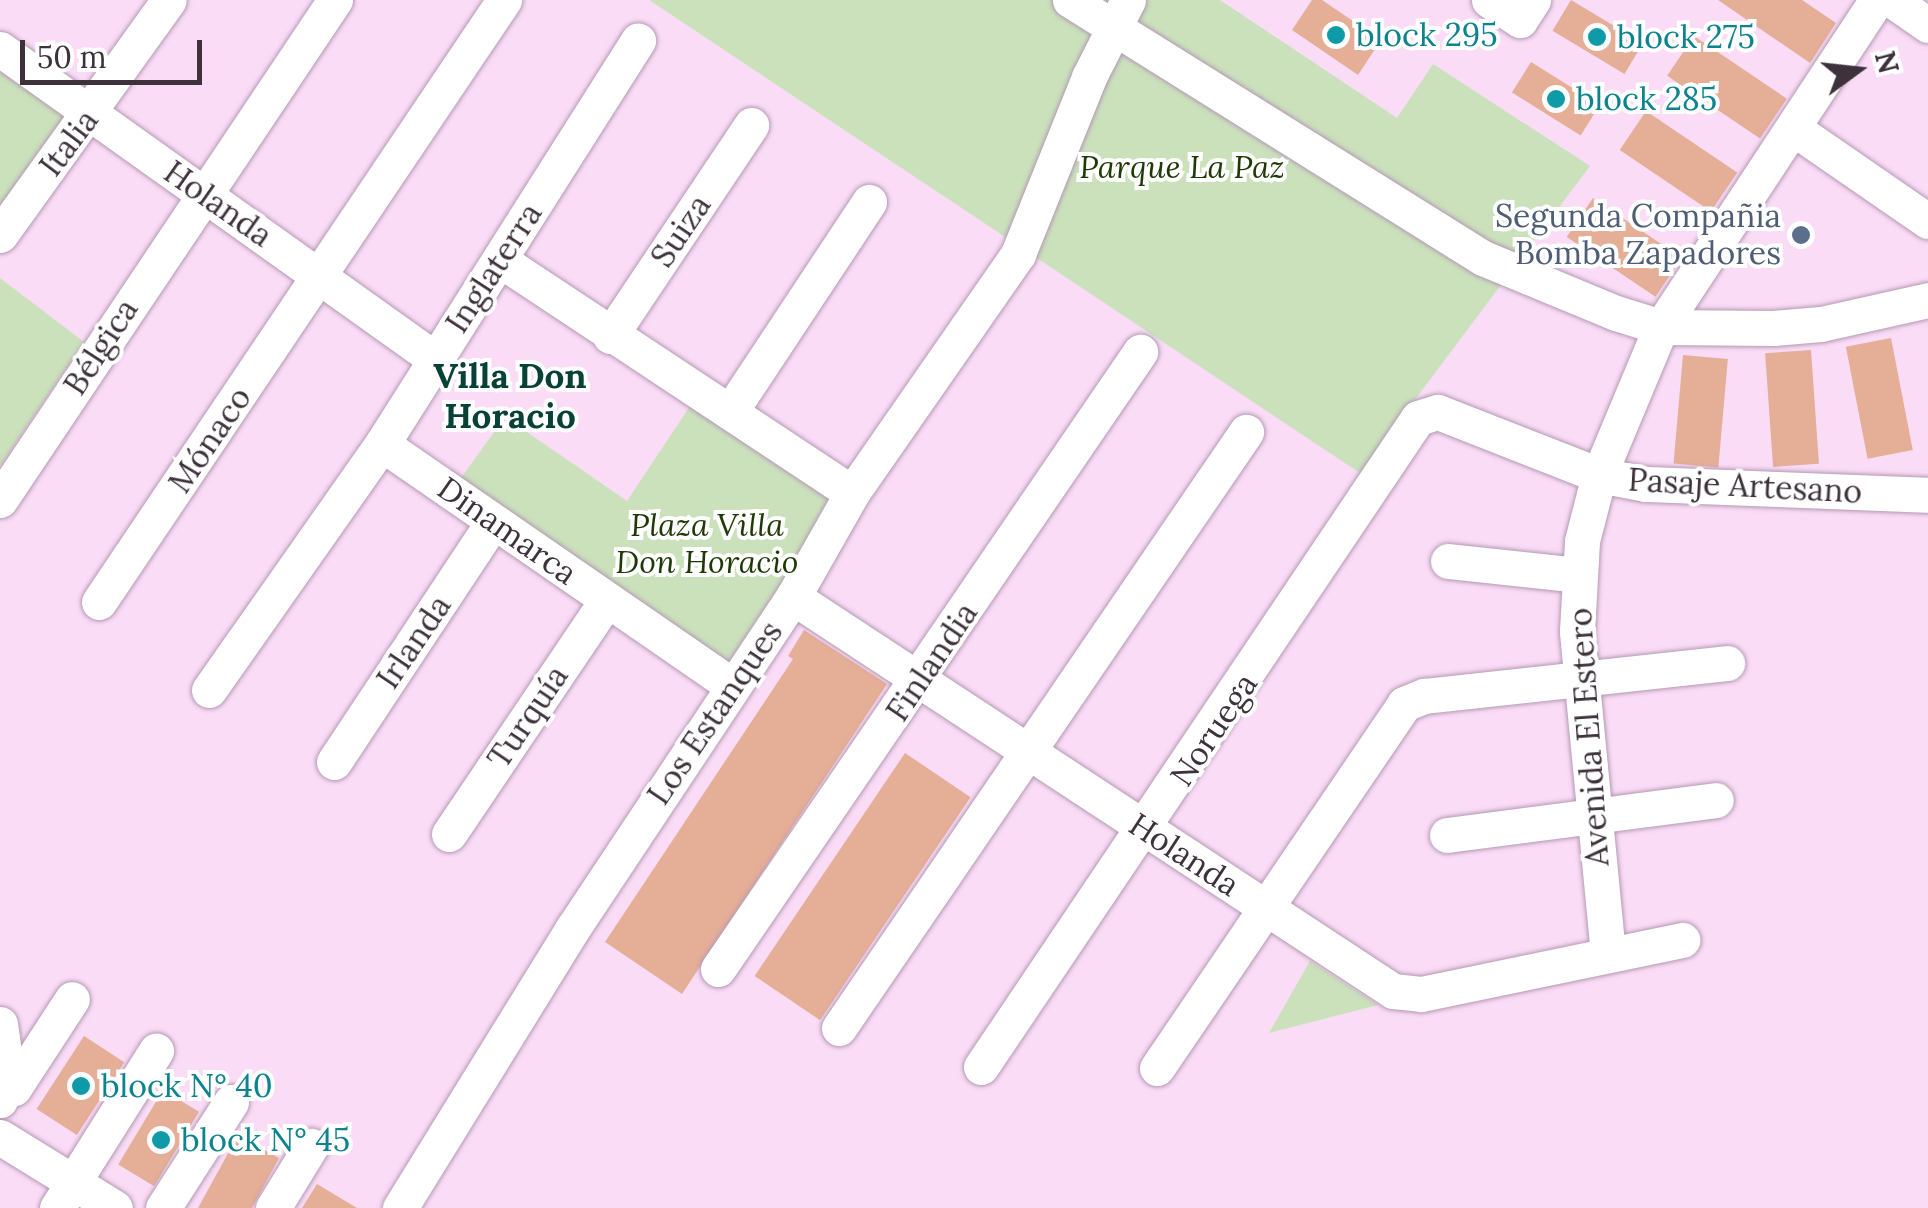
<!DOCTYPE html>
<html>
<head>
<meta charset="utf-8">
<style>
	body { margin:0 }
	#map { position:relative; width:1928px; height:1208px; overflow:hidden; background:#fadcf7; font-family:Lora,serif }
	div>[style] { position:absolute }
	.green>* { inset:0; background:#cae1bc }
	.building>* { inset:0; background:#e5ae97; transform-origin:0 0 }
	.roads { filter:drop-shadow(0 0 2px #b599b3) drop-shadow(0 0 2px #b599b3) }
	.minor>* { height:35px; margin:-17.5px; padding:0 17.5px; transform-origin:17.5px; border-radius:17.5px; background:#fff }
	.dots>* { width:28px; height:28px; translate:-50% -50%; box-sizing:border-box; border:5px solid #fff; border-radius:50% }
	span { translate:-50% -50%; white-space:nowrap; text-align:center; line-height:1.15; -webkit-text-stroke:8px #fff; paint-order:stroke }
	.culture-label { font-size:32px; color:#0d838f }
	.left { translate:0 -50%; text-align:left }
	.street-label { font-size:32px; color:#3d323c }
	.park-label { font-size:32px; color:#1f3906; font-style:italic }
	.service-label { font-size:32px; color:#4e5e75 }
	.right { translate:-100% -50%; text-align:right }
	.neighbourhood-label { font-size:35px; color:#084236; font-weight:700 }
	.north { position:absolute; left:1808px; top:20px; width:100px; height:100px; -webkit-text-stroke:8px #fff; paint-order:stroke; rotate:75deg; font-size:28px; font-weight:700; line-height:40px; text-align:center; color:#3d323c }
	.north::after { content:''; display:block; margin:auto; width:35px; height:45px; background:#3d323c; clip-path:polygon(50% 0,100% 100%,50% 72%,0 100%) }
	.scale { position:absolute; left:20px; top:40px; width:182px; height:45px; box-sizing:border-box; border:5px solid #3d323c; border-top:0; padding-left:12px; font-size:30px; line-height:35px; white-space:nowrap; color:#3d323c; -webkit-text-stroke:8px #fff; paint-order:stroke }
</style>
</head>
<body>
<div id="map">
	<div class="green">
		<div style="clip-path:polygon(649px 0,1220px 0,1397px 118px,1433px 64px,1590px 166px,1360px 473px)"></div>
		<div style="clip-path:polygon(0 58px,76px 112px,0 225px)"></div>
		<div style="clip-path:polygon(0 278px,84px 342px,0 466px)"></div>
		<div style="clip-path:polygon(696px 397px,845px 493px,731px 676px,456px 485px,505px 417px,627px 501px)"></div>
		<div style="clip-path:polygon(1310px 961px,1378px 1005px,1269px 1033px)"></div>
	</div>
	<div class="building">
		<div style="clip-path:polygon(1312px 0,1322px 0,1381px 40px,1358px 75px,1292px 30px)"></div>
		<div style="left:1571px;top:0;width:84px;height:36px;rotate:31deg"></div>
		<div style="clip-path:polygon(1718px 0,1802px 0,1836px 23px,1810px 63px)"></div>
		<div style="left:1694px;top:36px;width:112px;height:48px;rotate:34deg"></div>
		<div style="left:1531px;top:62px;width:81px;height:36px;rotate:32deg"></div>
		<div style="left:1646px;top:111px;width:110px;height:47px;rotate:34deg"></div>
		<div style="left:1593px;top:198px;width:107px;height:47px;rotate:34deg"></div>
		<div style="left:1891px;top:338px;width:114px;height:46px;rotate:79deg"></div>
		<div style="left:1811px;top:350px;width:114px;height:46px;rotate:86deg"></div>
		<div style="left:1683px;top:355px;width:45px;height:109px;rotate:5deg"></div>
		<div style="clip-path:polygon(804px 630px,887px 684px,682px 994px,605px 942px,793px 659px,788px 656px)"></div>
		<div style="left:905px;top:753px;width:79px;height:269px;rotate:34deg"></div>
		<div style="left:84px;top:1036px;width:48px;height:87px;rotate:33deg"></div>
		<div style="left:163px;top:1090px;width:42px;height:87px;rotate:31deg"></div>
		<div style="clip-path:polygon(238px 1135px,279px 1158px,252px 1208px,198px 1208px)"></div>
		<div style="clip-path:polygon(317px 1184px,357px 1208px,302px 1208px)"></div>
	</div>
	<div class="roads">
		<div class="minor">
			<div style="left:1070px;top:0;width:487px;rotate:32deg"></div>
			<div style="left:1483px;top:258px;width:144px;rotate:22.5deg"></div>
			<div style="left:1616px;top:313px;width:47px;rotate:17.3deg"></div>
			<div style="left:1661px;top:327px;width:112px;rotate:0.5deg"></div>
			<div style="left:1773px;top:328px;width:48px;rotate:-4.8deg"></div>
			<div style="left:1821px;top:324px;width:110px;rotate:-12.6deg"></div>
			<div style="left:1489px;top:0;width:37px;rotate:33deg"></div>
			<div style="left:1520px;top:20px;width:24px;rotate:-57deg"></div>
			<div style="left:1892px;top:0;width:44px;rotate:34.8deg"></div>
			<div style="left:0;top:49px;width:534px;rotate:35.48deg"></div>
			<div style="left:1793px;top:128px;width:164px;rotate:34.6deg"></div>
			<div style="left:0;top:235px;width:289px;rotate:-54.3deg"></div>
			<div style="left:500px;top:260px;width:422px;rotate:33.5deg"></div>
			<div style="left:610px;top:336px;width:254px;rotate:-56.2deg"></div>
			<div style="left:730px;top:412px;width:252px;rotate:-56.5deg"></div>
			<div style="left:382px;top:444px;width:425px;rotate:34.6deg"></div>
			<div style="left:0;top:500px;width:602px;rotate:-56.18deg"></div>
			<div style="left:1448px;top:561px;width:132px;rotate:6.1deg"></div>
			<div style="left:793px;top:597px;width:718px;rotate:33.29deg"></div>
			<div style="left:1393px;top:991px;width:28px;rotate:6deg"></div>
			<div style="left:1421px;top:994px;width:267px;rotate:-11.7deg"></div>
			<div style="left:99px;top:602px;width:726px;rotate:-56.07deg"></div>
			<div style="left:209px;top:690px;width:301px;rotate:-54.9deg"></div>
			<div style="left:382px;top:444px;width:478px;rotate:-57.6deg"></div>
			<div style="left:334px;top:762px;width:288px;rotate:-56.5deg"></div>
			<div style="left:449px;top:834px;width:282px;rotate:-56deg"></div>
			<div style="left:1447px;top:835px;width:271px;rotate:-7.4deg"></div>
			<div style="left:1608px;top:954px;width:324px;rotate:-95.5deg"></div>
			<div style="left:1577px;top:631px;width:90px;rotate:-86.8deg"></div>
			<div style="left:1582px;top:541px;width:68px;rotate:-75.6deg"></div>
			<div style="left:1599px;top:475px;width:160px;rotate:-67.3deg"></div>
			<div style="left:1661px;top:327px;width:392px;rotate:-56.6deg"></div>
			<div style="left:718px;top:969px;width:748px;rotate:-55.63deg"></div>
			<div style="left:0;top:1024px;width:50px;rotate:82deg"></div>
			<div style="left:7px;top:1074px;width:27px;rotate:105deg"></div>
			<div style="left:839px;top:1028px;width:722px;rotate:-55.67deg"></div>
			<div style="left:981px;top:1067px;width:782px;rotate:-56.05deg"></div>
			<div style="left:1418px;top:418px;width:21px;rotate:-17deg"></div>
			<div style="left:1438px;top:412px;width:173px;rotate:21.4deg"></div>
			<div style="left:1599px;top:475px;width:48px;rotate:10.8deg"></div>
			<div style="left:1646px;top:484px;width:282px;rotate:2.2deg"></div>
			<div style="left:1157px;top:1068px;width:440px;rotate:-55.8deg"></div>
			<div style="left:1404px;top:704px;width:22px;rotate:-22deg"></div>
			<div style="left:1424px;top:696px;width:305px;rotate:-6.2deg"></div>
			<div style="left:2px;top:1093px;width:13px;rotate:-23deg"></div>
			<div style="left:14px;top:1088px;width:106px;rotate:-56.9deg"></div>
			<div style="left:0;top:1137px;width:135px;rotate:31.7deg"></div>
			<div style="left:57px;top:1208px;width:186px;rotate:-57.8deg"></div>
			<div style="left:163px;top:1208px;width:126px;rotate:-57.3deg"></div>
			<div style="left:273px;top:1208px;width:73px;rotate:-58.5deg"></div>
			<div style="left:400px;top:1208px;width:329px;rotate:-58.3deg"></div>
			<div style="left:573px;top:928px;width:397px;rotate:-56.4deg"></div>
			<div style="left:793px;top:597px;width:120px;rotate:-60.4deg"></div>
			<div style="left:852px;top:493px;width:291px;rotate:-55.2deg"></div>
			<div style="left:1018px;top:254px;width:191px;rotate:-68.1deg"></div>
			<div style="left:1089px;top:77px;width:86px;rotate:-63.1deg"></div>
		</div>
	</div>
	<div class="dots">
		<div style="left:1336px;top:35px;background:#0f9aa8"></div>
		<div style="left:1597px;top:37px;background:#0f9aa8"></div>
		<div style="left:1556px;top:99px;background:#0f9aa8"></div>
		<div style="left:1801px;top:235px;background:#5c6f8a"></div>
		<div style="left:81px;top:1086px;background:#0f9aa8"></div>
		<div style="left:161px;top:1140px;background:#0f9aa8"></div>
	</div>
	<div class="culture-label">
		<span class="left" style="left:1356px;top:35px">block 295</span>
		<span class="left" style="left:1617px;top:37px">block 275</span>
		<span class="left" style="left:1576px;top:99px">block 285</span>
		<span class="left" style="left:101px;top:1086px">block N° 40</span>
		<span class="left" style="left:181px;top:1140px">block N° 45</span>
	</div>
	<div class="street-label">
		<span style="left:69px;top:143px;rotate:-53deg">Italia</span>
		<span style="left:218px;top:204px;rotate:35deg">Holanda</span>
		<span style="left:681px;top:231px;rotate:-56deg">Suiza</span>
		<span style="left:494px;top:268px;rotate:-57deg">Inglaterra</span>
		<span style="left:101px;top:347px;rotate:-57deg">Bélgica</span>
		<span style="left:210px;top:440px;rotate:-56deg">Mónaco</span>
		<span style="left:1745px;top:486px;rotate:3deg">Pasaje Artesano</span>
		<span style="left:507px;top:531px;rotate:35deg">Dinamarca</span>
		<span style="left:414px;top:642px;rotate:-56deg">Irlanda</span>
		<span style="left:932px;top:662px;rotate:-56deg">Finlandia</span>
		<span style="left:715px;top:713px;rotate:-56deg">Los Estanques</span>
		<span style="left:528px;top:717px;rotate:-56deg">Turquía</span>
		<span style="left:1214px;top:730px;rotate:-56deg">Noruega</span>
		<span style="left:1589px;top:737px;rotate:-94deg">Avenida El Estero</span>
		<span style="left:1184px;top:855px;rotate:33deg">Holanda</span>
	</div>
	<div class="park-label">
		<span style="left:1182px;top:167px">Parque La Paz</span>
		<span style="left:707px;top:544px">Plaza Villa<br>Don Horacio</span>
	</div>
	<div class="service-label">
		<span class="right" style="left:1781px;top:235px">Segunda Compañia<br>Bomba Zapadores</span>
	</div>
	<div class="neighbourhood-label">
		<span style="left:510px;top:396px">Villa Don<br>Horacio</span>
	</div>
	<div class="north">N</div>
	<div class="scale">50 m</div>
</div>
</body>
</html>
